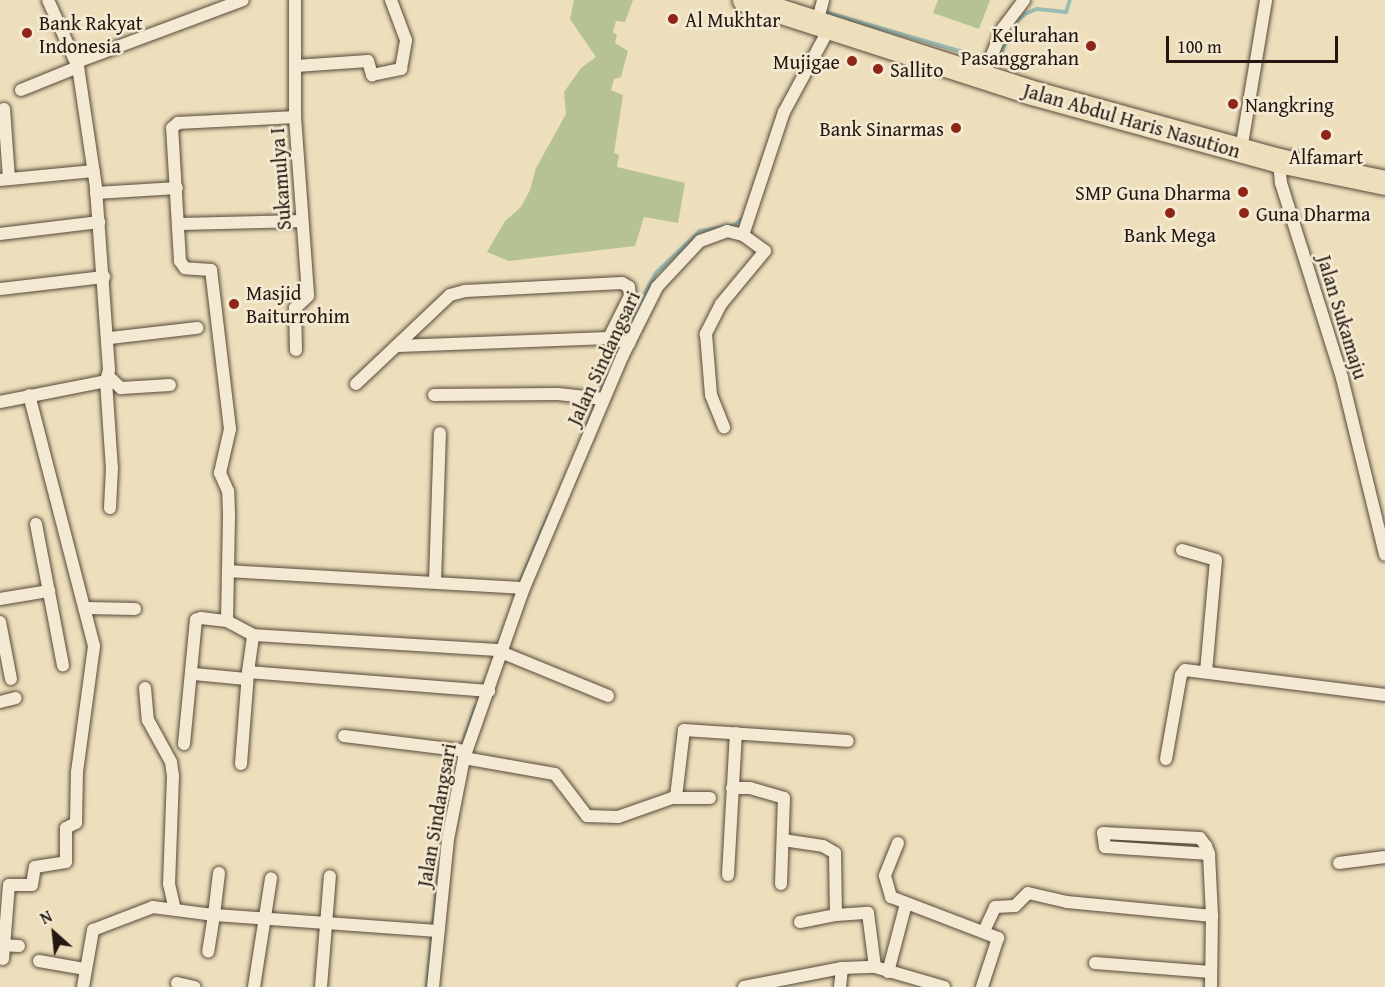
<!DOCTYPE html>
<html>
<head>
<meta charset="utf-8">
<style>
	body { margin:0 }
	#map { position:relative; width:1385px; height:987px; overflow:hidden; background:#eedfbc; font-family:"Gentium Book Plus",serif }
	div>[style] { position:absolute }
	.green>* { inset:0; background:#b6c293 }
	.stream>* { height:4px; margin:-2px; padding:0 2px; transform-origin:2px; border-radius:2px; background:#9abcb5 }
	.roads { filter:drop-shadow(0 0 2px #56493a) drop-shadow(0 0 2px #56493a) }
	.street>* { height:12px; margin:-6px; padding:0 6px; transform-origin:6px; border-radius:6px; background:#f4ead3 }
	.highway>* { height:24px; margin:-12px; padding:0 12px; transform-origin:12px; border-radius:12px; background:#eedfbc }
	.dots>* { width:16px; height:16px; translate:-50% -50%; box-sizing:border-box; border:3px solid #f4ead3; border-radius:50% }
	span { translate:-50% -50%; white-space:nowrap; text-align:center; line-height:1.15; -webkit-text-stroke:5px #f4ead3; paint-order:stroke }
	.poi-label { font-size:20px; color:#24170f }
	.left { translate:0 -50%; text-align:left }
	.right { translate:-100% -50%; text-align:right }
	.street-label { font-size:20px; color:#24170f }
	.north { position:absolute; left:24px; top:903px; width:60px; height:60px; -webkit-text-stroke:4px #f4ead3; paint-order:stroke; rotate:333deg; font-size:16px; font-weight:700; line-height:24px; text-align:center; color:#24170f }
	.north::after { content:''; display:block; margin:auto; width:21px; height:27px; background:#24170f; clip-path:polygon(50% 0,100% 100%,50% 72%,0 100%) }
	.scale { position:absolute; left:1166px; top:36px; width:172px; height:27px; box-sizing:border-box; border:3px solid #24170f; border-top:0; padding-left:8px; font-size:18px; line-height:21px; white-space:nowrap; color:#24170f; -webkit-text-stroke:4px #f4ead3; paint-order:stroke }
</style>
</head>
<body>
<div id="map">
	<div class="green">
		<div style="clip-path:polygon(574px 0,633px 0,625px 22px,616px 21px,613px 32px,617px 35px,615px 43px,628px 51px,621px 77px,614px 79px,611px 90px,623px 95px,614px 153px,619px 155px,617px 167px,685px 183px,678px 223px,644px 217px,635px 246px,509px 261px,487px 252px,505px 221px,521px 207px,530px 190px,536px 168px,566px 114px,564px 92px,581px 68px,596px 57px,570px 19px)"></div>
		<div style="clip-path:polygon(938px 0,990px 0,979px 29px,933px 13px)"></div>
	</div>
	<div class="stream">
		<div style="left:825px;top:12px;width:179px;rotate:16.2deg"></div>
		<div style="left:997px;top:62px;width:43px;rotate:-65.2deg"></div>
		<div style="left:1015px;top:23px;width:13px;rotate:-42deg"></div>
		<div style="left:1025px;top:14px;width:13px;rotate:-23deg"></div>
		<div style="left:1037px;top:9px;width:29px;rotate:6deg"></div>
		<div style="left:1066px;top:12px;width:13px;rotate:-72deg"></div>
		<div style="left:584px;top:432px;width:113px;rotate:-67.7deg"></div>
		<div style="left:627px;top:327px;width:61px;rotate:-61.8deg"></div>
		<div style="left:656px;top:273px;width:61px;rotate:-43.7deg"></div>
		<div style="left:700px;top:231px;width:33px;rotate:-9deg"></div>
		<div style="left:733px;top:226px;width:13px;rotate:-39deg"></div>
		<div style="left:521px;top:581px;width:70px;rotate:-67.4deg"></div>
		<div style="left:464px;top:740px;width:36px;rotate:-71deg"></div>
		<div style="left:427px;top:987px;width:121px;rotate:-84.3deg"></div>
	</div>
	<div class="roads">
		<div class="street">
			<div style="left:295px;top:0;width:117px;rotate:90deg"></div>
			<div style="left:295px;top:117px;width:179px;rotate:85.8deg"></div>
			<div style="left:308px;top:296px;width:18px;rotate:137deg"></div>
			<div style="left:295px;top:308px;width:42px;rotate:88.6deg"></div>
			<div style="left:817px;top:23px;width:24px;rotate:-75deg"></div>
			<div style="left:77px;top:62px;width:177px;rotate:-20.5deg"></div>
			<div style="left:296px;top:66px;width:72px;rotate:-4deg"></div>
			<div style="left:368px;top:61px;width:15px;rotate:74deg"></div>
			<div style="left:372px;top:75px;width:30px;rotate:-12deg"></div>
			<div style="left:401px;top:69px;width:29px;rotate:-80deg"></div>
			<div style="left:406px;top:40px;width:43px;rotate:-110.6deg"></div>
			<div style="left:983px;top:77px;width:53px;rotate:-67.8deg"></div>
			<div style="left:1003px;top:28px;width:35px;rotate:-53deg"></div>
			<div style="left:21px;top:90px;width:61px;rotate:-22deg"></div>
			<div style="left:4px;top:109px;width:70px;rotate:85.9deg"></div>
			<div style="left:1241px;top:150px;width:152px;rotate:-80.5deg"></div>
			<div style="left:1279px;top:161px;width:22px;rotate:85deg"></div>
			<div style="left:1281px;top:183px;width:204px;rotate:72.6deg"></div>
			<div style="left:1342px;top:378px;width:182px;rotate:76.3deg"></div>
			<div style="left:0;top:180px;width:94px;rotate:-5.5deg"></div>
			<div style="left:96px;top:193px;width:81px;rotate:-3.5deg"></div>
			<div style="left:181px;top:224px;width:121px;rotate:-1.4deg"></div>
			<div style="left:0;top:234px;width:100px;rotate:-6.9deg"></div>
			<div style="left:743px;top:235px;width:130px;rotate:-71.6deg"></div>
			<div style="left:784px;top:112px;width:97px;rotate:-61.6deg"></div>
			<div style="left:0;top:289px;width:105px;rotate:-6.6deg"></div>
			<div style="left:110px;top:338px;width:88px;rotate:-6.6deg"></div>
			<div style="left:398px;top:346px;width:211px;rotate:-2.2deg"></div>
			<div style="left:609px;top:338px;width:21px;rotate:14deg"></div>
			<div style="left:108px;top:376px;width:18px;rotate:43deg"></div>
			<div style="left:121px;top:388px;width:49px;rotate:-3.5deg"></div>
			<div style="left:106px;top:381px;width:87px;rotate:86.1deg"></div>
			<div style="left:112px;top:468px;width:40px;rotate:92.9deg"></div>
			<div style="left:356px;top:384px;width:129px;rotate:-43.4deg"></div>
			<div style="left:450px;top:295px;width:16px;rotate:-15deg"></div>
			<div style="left:465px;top:291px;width:157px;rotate:-2.9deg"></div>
			<div style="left:622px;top:283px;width:8px;rotate:30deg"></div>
			<div style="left:629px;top:287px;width:9px;rotate:84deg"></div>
			<div style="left:630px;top:296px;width:47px;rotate:116.6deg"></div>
			<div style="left:434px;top:395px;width:124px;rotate:-0.5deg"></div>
			<div style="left:558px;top:394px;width:46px;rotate:6.2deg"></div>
			<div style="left:0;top:402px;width:108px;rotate:-11.2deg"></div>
			<div style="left:106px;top:381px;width:11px;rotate:-75deg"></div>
			<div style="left:109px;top:370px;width:183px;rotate:-94.1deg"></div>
			<div style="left:96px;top:187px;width:121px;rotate:-98.5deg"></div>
			<div style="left:78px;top:67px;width:73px;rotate:-114.1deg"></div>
			<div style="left:36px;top:524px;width:144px;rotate:79.2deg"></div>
			<div style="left:1182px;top:550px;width:35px;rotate:16deg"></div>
			<div style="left:1216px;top:560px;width:112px;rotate:95.1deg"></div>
			<div style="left:228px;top:571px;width:296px;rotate:3.3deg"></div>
			<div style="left:435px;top:581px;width:148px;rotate:-88.1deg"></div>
			<div style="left:0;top:599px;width:50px;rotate:-9.3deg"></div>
			<div style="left:87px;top:608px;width:48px;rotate:1.2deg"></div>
			<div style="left:227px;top:621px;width:107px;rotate:-88.9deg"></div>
			<div style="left:229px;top:514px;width:23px;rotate:-92deg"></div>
			<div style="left:228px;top:491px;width:20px;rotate:-114deg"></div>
			<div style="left:220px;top:473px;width:45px;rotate:-77.2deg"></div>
			<div style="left:230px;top:429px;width:160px;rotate:-96.8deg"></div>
			<div style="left:211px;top:270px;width:26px;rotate:-176deg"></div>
			<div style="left:185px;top:268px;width:9px;rotate:-126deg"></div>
			<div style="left:180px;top:261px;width:133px;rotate:-93.4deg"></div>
			<div style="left:172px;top:128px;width:8px;rotate:-40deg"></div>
			<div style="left:178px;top:123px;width:117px;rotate:-2.9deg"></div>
			<div style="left:0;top:622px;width:58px;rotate:79.1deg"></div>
			<div style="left:248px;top:672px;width:37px;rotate:-82deg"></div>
			<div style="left:194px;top:674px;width:52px;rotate:5.5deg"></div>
			<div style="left:145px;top:688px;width:32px;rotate:85deg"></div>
			<div style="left:148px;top:720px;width:48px;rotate:61.3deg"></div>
			<div style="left:171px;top:762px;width:14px;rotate:82deg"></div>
			<div style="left:173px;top:776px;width:108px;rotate:92.1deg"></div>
			<div style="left:169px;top:884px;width:26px;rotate:77deg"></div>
			<div style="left:0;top:702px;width:16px;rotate:-14deg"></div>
			<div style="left:344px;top:736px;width:123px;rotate:7deg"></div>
			<div style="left:184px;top:744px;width:125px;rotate:-84.5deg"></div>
			<div style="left:196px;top:620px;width:5px;rotate:-22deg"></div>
			<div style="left:201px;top:618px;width:26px;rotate:7deg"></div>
			<div style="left:227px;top:621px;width:30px;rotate:28deg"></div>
			<div style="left:253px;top:635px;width:243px;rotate:3.5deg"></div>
			<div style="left:496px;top:650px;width:121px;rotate:22.3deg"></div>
			<div style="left:464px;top:758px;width:92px;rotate:10deg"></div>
			<div style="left:555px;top:774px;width:53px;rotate:52.7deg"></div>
			<div style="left:587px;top:816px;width:31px;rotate:2deg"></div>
			<div style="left:618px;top:817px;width:57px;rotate:-19.4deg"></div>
			<div style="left:672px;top:798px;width:38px"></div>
			<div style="left:1166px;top:759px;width:85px;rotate:-79.9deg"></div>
			<div style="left:1181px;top:675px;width:6px;rotate:-51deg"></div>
			<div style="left:1185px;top:670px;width:202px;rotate:7.1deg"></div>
			<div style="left:241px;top:764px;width:92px;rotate:-85.6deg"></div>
			<div style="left:248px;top:672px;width:242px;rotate:4.5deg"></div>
			<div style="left:732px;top:788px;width:18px"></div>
			<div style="left:750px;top:788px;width:35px;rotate:16deg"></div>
			<div style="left:784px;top:798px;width:86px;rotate:92deg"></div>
			<div style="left:676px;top:797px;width:67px;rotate:-83.2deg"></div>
			<div style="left:684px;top:730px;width:164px;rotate:3.8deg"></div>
			<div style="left:783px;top:840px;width:40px;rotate:8.5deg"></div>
			<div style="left:823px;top:846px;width:14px;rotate:30deg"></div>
			<div style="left:835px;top:853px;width:62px;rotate:89.1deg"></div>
			<div style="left:836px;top:915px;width:32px;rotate:-4deg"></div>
			<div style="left:868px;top:913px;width:54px;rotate:82.6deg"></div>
			<div style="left:898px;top:843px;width:35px;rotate:112deg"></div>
			<div style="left:885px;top:876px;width:22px;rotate:74deg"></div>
			<div style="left:891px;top:897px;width:115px;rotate:21deg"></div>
			<div style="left:998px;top:938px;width:52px;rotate:108.1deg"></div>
			<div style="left:1209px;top:854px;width:104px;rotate:-176.1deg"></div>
			<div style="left:1105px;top:847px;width:14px;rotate:-98deg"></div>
			<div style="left:1103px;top:833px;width:97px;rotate:3deg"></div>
			<div style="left:1200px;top:838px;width:10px;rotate:53deg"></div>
			<div style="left:1206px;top:846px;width:9px;rotate:69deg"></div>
			<div style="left:1209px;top:854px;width:62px;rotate:87.2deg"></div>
			<div style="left:1212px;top:916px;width:71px;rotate:90.8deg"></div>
			<div style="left:1339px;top:863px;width:46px;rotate:-7.4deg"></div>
			<div style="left:219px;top:873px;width:42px;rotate:96.8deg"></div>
			<div style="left:214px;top:915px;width:225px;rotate:4.1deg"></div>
			<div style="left:728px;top:875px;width:142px;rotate:-86.8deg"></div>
			<div style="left:800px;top:922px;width:37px;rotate:-11deg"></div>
			<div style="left:984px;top:931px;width:26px;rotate:-65deg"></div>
			<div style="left:995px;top:907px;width:20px;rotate:-3deg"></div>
			<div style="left:1015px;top:906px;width:18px;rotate:-45deg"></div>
			<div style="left:1028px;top:893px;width:40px;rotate:13deg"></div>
			<div style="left:1067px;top:902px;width:146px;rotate:5.5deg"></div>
			<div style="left:0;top:945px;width:19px;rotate:3deg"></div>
			<div style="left:3px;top:959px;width:74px;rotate:-85.4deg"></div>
			<div style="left:9px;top:885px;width:23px"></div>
			<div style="left:32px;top:885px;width:18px;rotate:-81deg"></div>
			<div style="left:35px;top:867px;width:31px;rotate:-9deg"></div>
			<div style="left:66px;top:862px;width:34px;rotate:-90deg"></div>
			<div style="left:66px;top:828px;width:11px;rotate:-27deg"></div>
			<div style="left:76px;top:823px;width:51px;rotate:-88.9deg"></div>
			<div style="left:77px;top:772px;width:127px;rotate:-82.3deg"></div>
			<div style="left:94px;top:646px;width:259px;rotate:-104.5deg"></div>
			<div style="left:39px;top:961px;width:47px;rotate:9.9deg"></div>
			<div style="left:1095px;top:963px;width:116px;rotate:4.4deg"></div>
			<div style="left:888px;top:972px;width:70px;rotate:-75.2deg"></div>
			<div style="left:177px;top:983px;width:18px;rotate:13deg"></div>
			<div style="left:83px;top:987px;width:58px;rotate:-80deg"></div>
			<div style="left:93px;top:930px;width:64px;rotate:-21deg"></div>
			<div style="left:153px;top:907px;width:62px;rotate:7.5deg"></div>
			<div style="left:214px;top:915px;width:37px;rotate:99deg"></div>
			<div style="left:254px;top:987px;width:110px;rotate:-81.1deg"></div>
			<div style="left:321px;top:987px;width:111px;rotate:-85.4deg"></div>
			<div style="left:433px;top:987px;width:149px;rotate:-84.2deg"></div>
			<div style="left:448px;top:839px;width:83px;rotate:-78.8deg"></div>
			<div style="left:464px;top:758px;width:180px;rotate:-70.6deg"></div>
			<div style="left:524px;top:588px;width:251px;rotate:-67deg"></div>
			<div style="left:622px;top:357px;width:78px;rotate:-63.4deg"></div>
			<div style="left:657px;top:287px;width:63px;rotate:-46.9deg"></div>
			<div style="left:700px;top:241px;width:29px;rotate:-20deg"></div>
			<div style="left:727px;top:231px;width:16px;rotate:14deg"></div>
			<div style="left:743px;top:235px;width:27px;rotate:36deg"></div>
			<div style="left:765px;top:251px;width:69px;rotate:129.7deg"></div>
			<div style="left:721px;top:304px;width:34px;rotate:117deg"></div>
			<div style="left:706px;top:334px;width:61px;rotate:85.3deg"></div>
			<div style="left:711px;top:395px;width:35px;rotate:68deg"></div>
			<div style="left:744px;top:987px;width:100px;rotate:-11deg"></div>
			<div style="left:842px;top:968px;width:33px;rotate:-2deg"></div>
			<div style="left:875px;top:967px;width:72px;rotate:16.2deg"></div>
			<div style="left:840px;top:987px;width:19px;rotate:-84deg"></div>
		</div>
		<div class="highway">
			<div style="left:745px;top:0;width:299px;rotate:17.9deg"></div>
			<div style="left:1029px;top:92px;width:259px;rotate:15.4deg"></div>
			<div style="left:1279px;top:161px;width:108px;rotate:11.7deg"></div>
		</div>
	</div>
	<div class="dots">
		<div style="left:673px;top:19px;background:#8f2418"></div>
		<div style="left:27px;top:33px;background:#8f2418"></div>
		<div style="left:1091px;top:46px;background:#8f2418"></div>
		<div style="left:852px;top:61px;background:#8f2418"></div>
		<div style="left:878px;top:69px;background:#8f2418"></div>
		<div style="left:1233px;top:104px;background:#8f2418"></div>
		<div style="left:956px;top:128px;background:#8f2418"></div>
		<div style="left:1326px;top:135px;background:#8f2418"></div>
		<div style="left:1243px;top:192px;background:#8f2418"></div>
		<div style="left:1170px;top:213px;background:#8f2418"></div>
		<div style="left:1244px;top:213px;background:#8f2418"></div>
		<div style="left:234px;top:304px;background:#8f2418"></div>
	</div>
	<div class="poi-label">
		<span class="left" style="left:685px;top:19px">Al Mukhtar</span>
		<span class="left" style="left:39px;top:34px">Bank Rakyat<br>Indonesia</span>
		<span class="right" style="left:1079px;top:46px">Kelurahan<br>Pasanggrahan</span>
		<span class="right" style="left:840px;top:61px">Mujigae</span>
		<span class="left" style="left:890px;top:69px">Sallito</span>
		<span class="left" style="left:1245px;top:104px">Nangkring</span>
		<span class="right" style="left:944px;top:128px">Bank Sinarmas</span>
		<span style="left:1326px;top:156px">Alfamart</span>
		<span class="right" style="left:1231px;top:192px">SMP Guna Dharma</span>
		<span class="left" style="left:1256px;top:213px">Guna Dharma</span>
		<span style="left:1170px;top:234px">Bank Mega</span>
		<span class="left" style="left:246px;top:304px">Masjid<br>Baiturrohim</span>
	</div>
	<div class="street-label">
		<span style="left:1132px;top:120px;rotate:16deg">Jalan Abdul Haris Nasution</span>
		<span style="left:280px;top:179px;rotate:-94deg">Sukamulya I</span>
		<span style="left:1343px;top:317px;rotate:73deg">Jalan Sukamaju</span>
		<span style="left:603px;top:358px;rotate:-65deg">Jalan Sindangsari</span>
		<span style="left:436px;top:815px;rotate:-80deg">Jalan Sindangsari</span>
	</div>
	<div class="north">N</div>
	<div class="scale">100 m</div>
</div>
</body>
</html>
